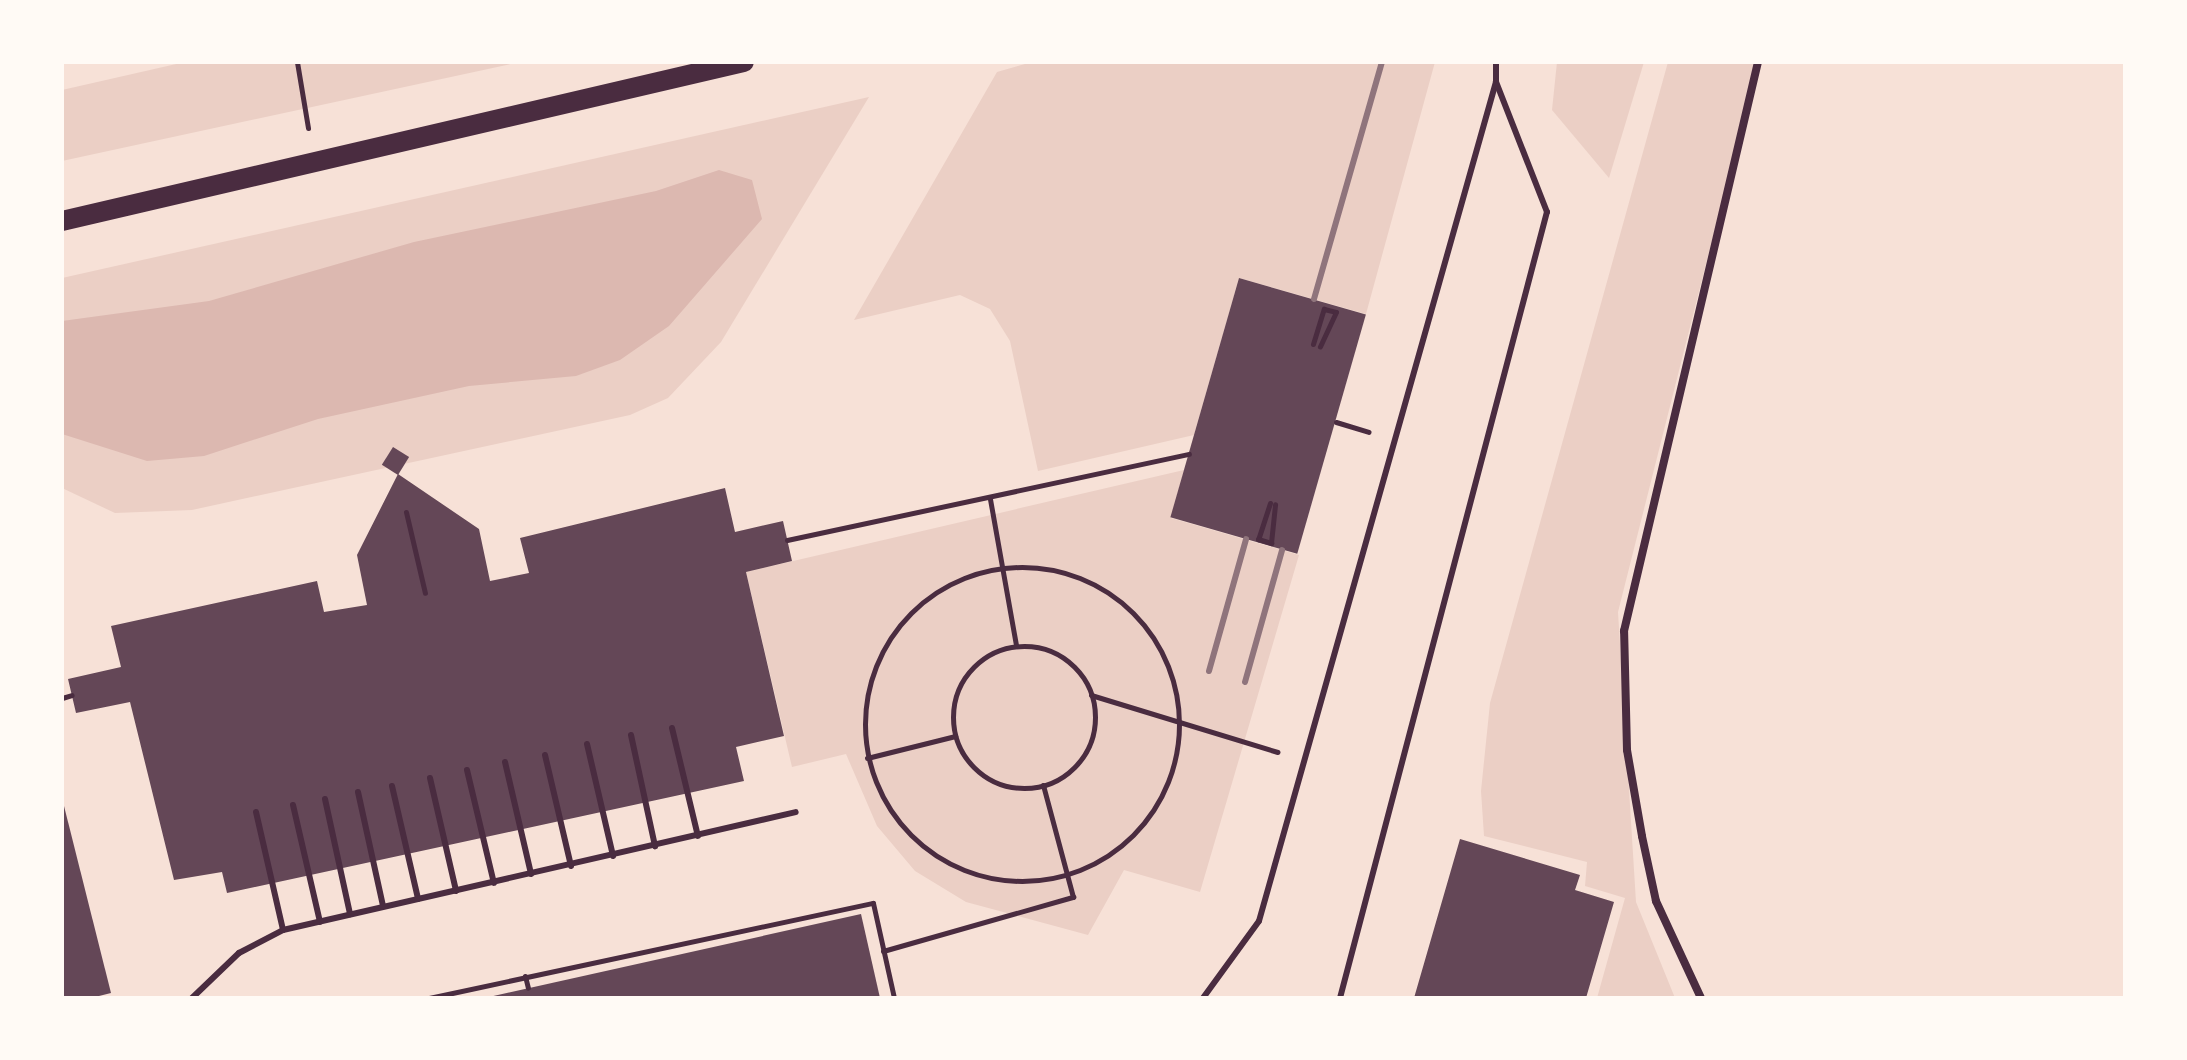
<!DOCTYPE html>
<html>
<head>
<meta charset="utf-8">
<style>
	body { margin:0 }
	#map { position:relative; width:2187px; height:1060px; overflow:hidden; background:#f7e1d7; font-family:Quicksand,sans-serif }
	div>[style] { position:absolute }
	.green>* { inset:0; background:#ebcfc5 }
	.water>* { inset:0; background:#dcb8b0 }
	.building>* { inset:0; background:#644757; transform-origin:0 0 }
	.path>* { height:5px; margin:-2.5px; padding:0 2.5px; transform-origin:2.5px; border-radius:2.5px; background:#4a2c40 }
	.path>.ring { margin:-2.5px; padding:0; box-sizing:content-box; background:none; border:5px solid #4a2c40; border-radius:50% }
	.service>* { height:6px; margin:-3px; padding:0 3px; transform-origin:3px; border-radius:3px; background:#4a2c40 }
	.minor>* { height:8px; margin:-4px; padding:0 4px; transform-origin:4px; border-radius:4px; background:#4a2c40 }
	.primary>* { height:20px; margin:-10px; padding:0 10px; transform-origin:10px; border-radius:10px; background:#4a2c40 }
	.rail>* { height:6px; margin:-3px; padding:0 3px; transform-origin:3px; border-radius:3px; background:#8f747c }
	span { translate:-50% -50%; white-space:nowrap; text-align:center; line-height:1.15; -webkit-text-stroke:6px #fffaf5; paint-order:stroke }
	.frame { position:absolute; inset:0; border:64px solid #fffaf5; pointer-events:none }
</style>
</head>
<body>
<div id="map">
	<div class="green">
		<div style="clip-path:polygon(185px 62px,520px 62px,62px 161px,62px 90px)"></div>
		<div style="clip-path:polygon(1032px 62px,1435px 62px,1366px 314px,1239px 278px,1194px 435px,1038px 471px,1010px 341px,990px 309px,960px 295px,854px 320px,997px 72px)"></div>
		<div style="clip-path:polygon(1557px 62px,1644px 62px,1609px 178px,1552px 110px)"></div>
		<div style="clip-path:polygon(1668px 62px,1757px 62px,1618px 612px,1636px 902px,1675px 998px,1597px 998px,1625px 898px,1585px 886px,1587px 862px,1484px 836px,1481px 791px,1490px 703px)"></div>
		<div style="clip-path:polygon(869px 97px,721px 342px,668px 398px,630px 415px,192px 510px,115px 513px,62px 488px,62px 278px)"></div>
		<div style="clip-path:polygon(1184px 470px,1171px 518px,1299px 555px,1200px 892px,1124px 870px,1088px 935px,966px 902px,915px 871px,877px 826px,846px 754px,792px 767px,746px 572px)"></div>
	</div>
	<div class="water">
		<div style="clip-path:polygon(719px 170px,752px 180px,762px 219px,669px 326px,620px 360px,576px 376px,469px 386px,318px 419px,204px 456px,147px 461px,62px 434px,62px 321px,209px 301px,414px 242px,656px 191px)"></div>
	</div>
	<div class="building">
		<div style="left:1239px;top:278px;width:132px;height:249px;rotate:16deg"></div>
		<div style="left:393px;top:447px;width:19px;height:21px;rotate:32deg"></div>
		<div style="clip-path:polygon(398px 474px,479px 529px,490px 581px,529px 573px,520px 538px,725px 488px,735px 532px,783px 521px,792px 561px,746px 572px,784px 736px,736px 747px,744px 781px,227px 893px,222px 872px,174px 880px,130px 702px,76px 713px,68px 679px,121px 667px,111px 626px,317px 581px,324px 612px,367px 605px,357px 555px)"></div>
		<div style="clip-path:polygon(62px 798px,111px 993px,91px 998px,62px 998px)"></div>
		<div style="clip-path:polygon(1460px 839px,1580px 875px,1575px 890px,1614px 902px,1586px 998px,1414px 998px)"></div>
		<div style="clip-path:polygon(861px 914px,880px 998px,489px 998px,489px 997px)"></div>
	</div>
	<div class="path">
		<div style="left:297px;top:62px;width:67px;rotate:80.5deg"></div>
		<div style="left:1313px;top:344px;width:37px;rotate:-73deg"></div>
		<div style="left:1324px;top:309px;width:12px;rotate:14deg"></div>
		<div style="left:1336px;top:312px;width:38px;rotate:115deg"></div>
		<div style="left:1336px;top:422px;width:34px;rotate:17deg"></div>
		<div style="left:990px;top:499px;width:148px;rotate:79.9deg"></div>
		<div style="left:1270px;top:503px;width:38px;rotate:108deg"></div>
		<div style="left:1258px;top:539px;width:14px;rotate:17deg"></div>
		<div style="left:1271px;top:543px;width:39px;rotate:-84deg"></div>
		<div style="left:406px;top:512px;width:83px;rotate:76.8deg"></div>
		<div style="left:787px;top:540px;width:411px;rotate:-12.1deg"></div>
		<div class="ring" style="left:865px;top:567px;width:309px;height:309px"></div>
		<div class="ring" style="left:953px;top:646px;width:137px;height:137px"></div>
		<div style="left:1091px;top:695px;width:195px;rotate:17deg"></div>
		<div style="left:62px;top:698px;width:10px;rotate:-17deg"></div>
		<div style="left:867px;top:758px;width:91px;rotate:-14deg"></div>
		<div style="left:883px;top:951px;width:198px;rotate:-15.9deg"></div>
		<div style="left:1073px;top:897px;width:116px;rotate:-105deg"></div>
		<div style="left:525px;top:976px;width:12px;rotate:76deg"></div>
		<div style="left:429px;top:998px;width:454px;rotate:-12.1deg"></div>
		<div style="left:873px;top:903px;width:97px;rotate:77.5deg"></div>
	</div>
	<div class="service">
		<div style="left:672px;top:728px;width:111px;rotate:76.5deg"></div>
		<div style="left:631px;top:735px;width:114px;rotate:77.8deg"></div>
		<div style="left:587px;top:744px;width:115px;rotate:76.9deg"></div>
		<div style="left:545px;top:755px;width:114px;rotate:76.8deg"></div>
		<div style="left:505px;top:762px;width:115px;rotate:76.9deg"></div>
		<div style="left:467px;top:770px;width:116px;rotate:76.6deg"></div>
		<div style="left:430px;top:778px;width:116px;rotate:77deg"></div>
		<div style="left:392px;top:786px;width:116px;rotate:77deg"></div>
		<div style="left:358px;top:792px;width:117px;rotate:77.6deg"></div>
		<div style="left:325px;top:799px;width:118px;rotate:77.7deg"></div>
		<div style="left:293px;top:805px;width:120px;rotate:77deg"></div>
		<div style="left:256px;top:812px;width:121px;rotate:77.1deg"></div>
		<div style="left:192px;top:998px;width:65px;rotate:-43.8deg"></div>
		<div style="left:239px;top:953px;width:50px;rotate:-27.6deg"></div>
		<div style="left:283px;top:930px;width:526px;rotate:-12.95deg"></div>
		<div style="left:1203px;top:998px;width:95px;rotate:-54deg"></div>
		<div style="left:1259px;top:921px;width:872px;rotate:-74.23deg"></div>
		<div style="left:1496px;top:82px;width:20px;rotate:-90deg"></div>
		<div style="left:1340px;top:998px;width:813px;rotate:-75.25deg"></div>
		<div style="left:1547px;top:212px;width:140px;rotate:-111.4deg"></div>
	</div>
	<div class="minor">
		<div style="left:1701px;top:998px;width:107px;rotate:-114.9deg"></div>
		<div style="left:1656px;top:901px;width:66px;rotate:-102.2deg"></div>
		<div style="left:1642px;top:836px;width:87px;rotate:-99.9deg"></div>
		<div style="left:1627px;top:750px;width:119px;rotate:-91.4deg"></div>
		<div style="left:1624px;top:631px;width:585px;rotate:-76.75deg"></div>
	</div>
	<div class="primary">
		<div style="left:62px;top:221px;width:700px;rotate:-13.12deg"></div>
	</div>
	<div class="rail">
		<div style="left:1314px;top:299px;width:247px;rotate:-74deg"></div>
		<div style="left:1209px;top:671px;width:137px;rotate:-74.3deg"></div>
		<div style="left:1245px;top:682px;width:137px;rotate:-74.3deg"></div>
	</div>
	<div class="frame"></div>
</div>
</body>
</html>
